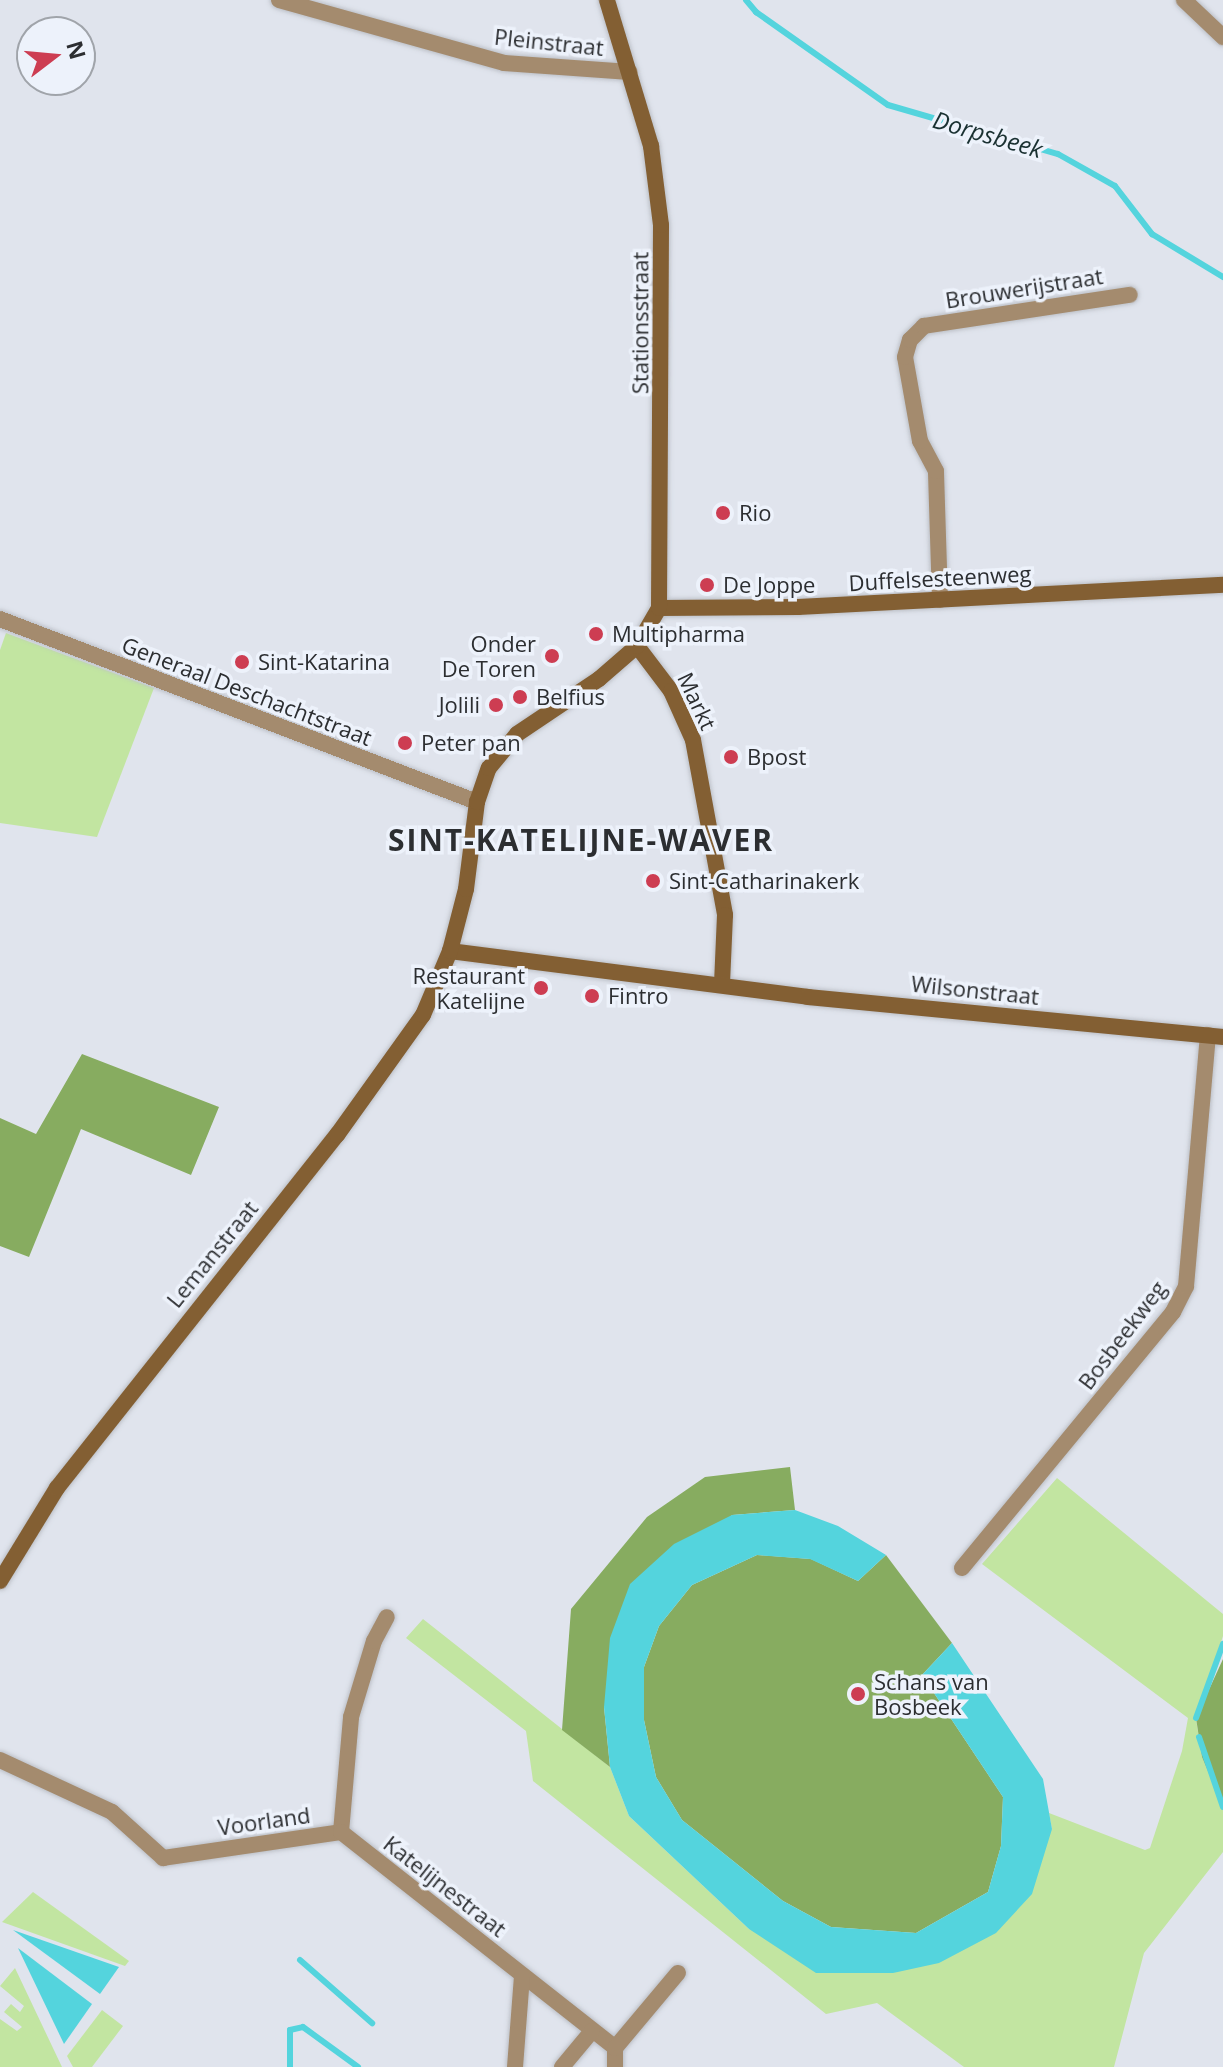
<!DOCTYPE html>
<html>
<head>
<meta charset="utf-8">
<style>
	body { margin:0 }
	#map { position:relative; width:1223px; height:2067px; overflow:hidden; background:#e0e4ed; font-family:"Open Sans",sans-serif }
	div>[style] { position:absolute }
	.green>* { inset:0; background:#c2e5a1 }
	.forest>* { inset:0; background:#87ac60 }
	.water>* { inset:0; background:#54d4dd }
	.stream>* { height:6px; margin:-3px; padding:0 3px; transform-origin:3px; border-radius:3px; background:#54d4dd }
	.roads { filter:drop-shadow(0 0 2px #bcc0c7) drop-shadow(0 0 2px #bcc0c7) }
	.street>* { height:16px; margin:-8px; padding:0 8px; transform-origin:8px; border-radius:8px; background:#a48b6e }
	.secondary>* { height:16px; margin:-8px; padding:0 8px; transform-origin:8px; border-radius:8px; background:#835f33 }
	.dots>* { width:22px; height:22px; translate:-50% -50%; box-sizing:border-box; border:4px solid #edf2fb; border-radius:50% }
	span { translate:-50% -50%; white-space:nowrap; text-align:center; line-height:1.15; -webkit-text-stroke:7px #edf2fb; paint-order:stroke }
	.street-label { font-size:22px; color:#2c2e31 }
	.poi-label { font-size:22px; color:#2c2e31 }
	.left { translate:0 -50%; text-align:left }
	.right { translate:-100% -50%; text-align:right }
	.water-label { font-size:24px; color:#1a3132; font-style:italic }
	.district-label { font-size:30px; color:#2c2e31; font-weight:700; letter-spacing:2px }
	.north { position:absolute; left:16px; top:16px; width:80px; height:80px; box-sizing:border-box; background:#edf2fb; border:2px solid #a0a4aa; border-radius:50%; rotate:74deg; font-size:22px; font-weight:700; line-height:32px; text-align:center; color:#2c2e31 }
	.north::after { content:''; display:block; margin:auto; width:28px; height:36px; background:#cd3d52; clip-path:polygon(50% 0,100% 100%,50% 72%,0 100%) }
</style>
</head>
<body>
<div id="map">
	<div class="green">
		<div style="clip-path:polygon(6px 633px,154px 688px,97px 837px,0 823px,0 650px)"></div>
		<div style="clip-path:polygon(1057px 1478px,1223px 1614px,1223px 1636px,1196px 1719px,1202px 1757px,1223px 1807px,1223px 1852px,1144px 1953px,1114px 2067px,964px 2067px,877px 2003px,826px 2014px,533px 1781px,526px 1731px,406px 1638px,423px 1619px,610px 1767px,629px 1816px,749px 1929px,939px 1963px,1052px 1829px,1049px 1813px,1145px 1850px,1150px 1848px,1182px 1751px,1188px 1718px,982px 1564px)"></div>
		<div style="clip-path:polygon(33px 1892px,129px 1961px,125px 1966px,2px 1922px)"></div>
		<div style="clip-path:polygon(15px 1968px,62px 2067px,0 2067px,0 2019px,17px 2031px,22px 2027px,4px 2012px,11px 2004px,20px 2012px,24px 2006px,0 1986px)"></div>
		<div style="clip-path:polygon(102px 2010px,123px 2026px,92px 2067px,73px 2067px,67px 2056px)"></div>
	</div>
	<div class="forest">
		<div style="clip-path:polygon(82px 1054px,219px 1107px,191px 1175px,81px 1129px,29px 1257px,0 1246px,0 1118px,36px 1134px)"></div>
		<div style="clip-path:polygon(790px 1467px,795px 1510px,732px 1515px,604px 1707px,610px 1767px,562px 1730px,571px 1609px,647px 1517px,705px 1477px)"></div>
		<div style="clip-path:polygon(757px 1555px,811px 1559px,858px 1581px,886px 1555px,952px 1643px,922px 1675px,1003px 1797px,1001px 1846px,988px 1892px,916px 1933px,831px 1927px,783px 1901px,682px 1820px,656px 1777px,644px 1720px,644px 1667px,659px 1626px,692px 1585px)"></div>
		<div style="clip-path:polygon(1223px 1659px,1223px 1807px,1202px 1757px,1196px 1718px)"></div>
	</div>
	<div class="water">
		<div style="clip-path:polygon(795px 1510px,838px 1526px,886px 1555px,858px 1581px,810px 1559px,757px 1555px,692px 1585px,659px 1626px,644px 1667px,644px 1720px,656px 1777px,682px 1820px,783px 1901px,831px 1927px,916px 1933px,988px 1892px,1001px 1846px,1003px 1797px,922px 1675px,952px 1643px,1043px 1779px,1052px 1829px,1032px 1894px,996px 1933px,939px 1963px,893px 1973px,816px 1973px,749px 1929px,629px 1816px,610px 1767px,604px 1707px,610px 1638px,630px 1584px,674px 1544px,732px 1515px)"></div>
		<div style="clip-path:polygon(13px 1930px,119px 1967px,100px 1994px)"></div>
		<div style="clip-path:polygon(18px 1948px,92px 2004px,64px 2044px)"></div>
	</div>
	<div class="stream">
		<div style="left:746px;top:0;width:16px;rotate:50deg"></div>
		<div style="left:756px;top:12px;width:161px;rotate:35.2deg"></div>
		<div style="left:888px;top:105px;width:177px;rotate:16.1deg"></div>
		<div style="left:1058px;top:154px;width:65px;rotate:29.3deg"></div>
		<div style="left:1115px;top:186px;width:61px;rotate:52.4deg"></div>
		<div style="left:1152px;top:234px;width:83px;rotate:31.2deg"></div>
		<div style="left:1196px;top:1718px;width:79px;rotate:-70deg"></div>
		<div style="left:1199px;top:1737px;width:74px;rotate:71.1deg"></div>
		<div style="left:300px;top:1960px;width:96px;rotate:41.2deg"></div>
		<div style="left:290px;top:2067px;width:37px;rotate:-90deg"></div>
		<div style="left:290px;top:2030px;width:13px;rotate:-13deg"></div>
		<div style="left:303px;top:2027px;width:68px;rotate:36deg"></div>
	</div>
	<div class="roads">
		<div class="street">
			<div style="left:279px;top:0;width:234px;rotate:15.6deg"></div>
			<div style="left:504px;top:63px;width:126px;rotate:4.1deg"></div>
			<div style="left:1184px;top:0;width:54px;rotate:43.5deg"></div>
			<div style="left:940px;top:600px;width:129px;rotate:-91.8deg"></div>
			<div style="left:936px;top:471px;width:34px;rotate:-118deg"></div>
			<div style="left:920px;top:441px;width:85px;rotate:-100.1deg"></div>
			<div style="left:905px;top:357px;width:18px;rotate:-74deg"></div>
			<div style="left:910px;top:340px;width:20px;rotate:-45deg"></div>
			<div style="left:924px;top:326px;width:208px;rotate:-8.6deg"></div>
			<div style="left:0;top:619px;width:511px;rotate:20.99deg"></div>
			<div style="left:962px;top:1568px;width:332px;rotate:-50.5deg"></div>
			<div style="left:1173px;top:1312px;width:29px;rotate:-63deg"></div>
			<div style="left:1186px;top:1286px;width:252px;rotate:-85deg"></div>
			<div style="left:0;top:1760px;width:123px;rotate:24.9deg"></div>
			<div style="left:112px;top:1812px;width:69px;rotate:42deg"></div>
			<div style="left:163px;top:1858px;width:180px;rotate:-8.3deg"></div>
			<div style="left:341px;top:1832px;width:115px;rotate:-85deg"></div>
			<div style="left:351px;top:1717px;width:79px;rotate:-73.2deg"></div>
			<div style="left:374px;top:1641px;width:27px;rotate:-62deg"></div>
			<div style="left:341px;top:1832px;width:349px;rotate:38.2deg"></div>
			<div style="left:615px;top:2048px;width:19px;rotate:90deg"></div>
			<div style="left:615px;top:2048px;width:98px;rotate:-50deg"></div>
			<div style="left:515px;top:2067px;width:92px;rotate:-85.6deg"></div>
			<div style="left:562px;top:2067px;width:47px;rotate:-50.2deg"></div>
		</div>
		<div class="secondary">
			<div style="left:659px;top:608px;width:139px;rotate:-0.4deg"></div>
			<div style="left:798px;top:607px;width:426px;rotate:-3deg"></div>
			<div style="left:637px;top:646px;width:56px;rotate:52.9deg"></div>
			<div style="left:671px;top:691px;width:54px;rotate:65.8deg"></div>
			<div style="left:693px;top:740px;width:178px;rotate:79.6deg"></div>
			<div style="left:725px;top:915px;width:68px;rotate:92.5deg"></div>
			<div style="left:450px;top:951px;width:361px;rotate:7.3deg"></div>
			<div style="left:808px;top:997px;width:417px;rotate:5.5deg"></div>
			<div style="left:0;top:1581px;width:109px;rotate:-58.5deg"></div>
			<div style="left:57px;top:1488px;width:451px;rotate:-51.6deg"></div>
			<div style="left:337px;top:1135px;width:148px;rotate:-54.4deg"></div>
			<div style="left:423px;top:1015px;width:69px;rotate:-67.1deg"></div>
			<div style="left:450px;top:951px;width:64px;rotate:-75.5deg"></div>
			<div style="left:466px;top:889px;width:88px;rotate:-82.8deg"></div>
			<div style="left:477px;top:802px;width:36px;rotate:-71deg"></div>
			<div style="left:489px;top:768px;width:44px;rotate:-50.5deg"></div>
			<div style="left:517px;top:734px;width:99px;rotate:-33.9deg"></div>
			<div style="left:599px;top:679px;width:50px;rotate:-41deg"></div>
			<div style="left:637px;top:646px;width:44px;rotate:-59.9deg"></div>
			<div style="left:659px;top:608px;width:383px;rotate:-89.7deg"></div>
			<div style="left:661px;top:225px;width:80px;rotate:-97.2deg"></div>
			<div style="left:651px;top:146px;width:152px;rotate:-106.8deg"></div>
		</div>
	</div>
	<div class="dots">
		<div style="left:723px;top:513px;background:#cd3d52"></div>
		<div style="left:707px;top:585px;background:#cd3d52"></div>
		<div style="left:596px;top:634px;background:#cd3d52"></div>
		<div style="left:552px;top:656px;background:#cd3d52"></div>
		<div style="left:242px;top:662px;background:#cd3d52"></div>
		<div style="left:520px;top:697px;background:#cd3d52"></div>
		<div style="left:496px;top:705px;background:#cd3d52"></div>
		<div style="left:405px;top:743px;background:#cd3d52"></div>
		<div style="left:731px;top:757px;background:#cd3d52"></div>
		<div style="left:653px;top:881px;background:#cd3d52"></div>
		<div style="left:541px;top:988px;background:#cd3d52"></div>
		<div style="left:592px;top:996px;background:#cd3d52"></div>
		<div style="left:858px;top:1694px;background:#cd3d52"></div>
	</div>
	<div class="street-label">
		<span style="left:549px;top:42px;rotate:6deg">Pleinstraat</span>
		<span style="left:1024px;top:288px;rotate:-9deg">Brouwerijstraat</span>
		<span style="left:640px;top:323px;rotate:-90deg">Stationsstraat</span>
		<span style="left:940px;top:578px;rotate:-3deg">Duffelsesteenweg</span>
		<span style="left:247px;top:691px;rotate:21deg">Generaal Deschachtstraat</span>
		<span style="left:697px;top:701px;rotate:65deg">Markt</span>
		<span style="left:975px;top:990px;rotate:6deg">Wilsonstraat</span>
		<span style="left:212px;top:1254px;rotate:-51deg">Lemanstraat</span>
		<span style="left:1122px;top:1335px;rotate:-53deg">Bosbeekweg</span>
		<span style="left:264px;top:1821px;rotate:-8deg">Voorland</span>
		<span style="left:445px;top:1886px;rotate:38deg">Katelijnestraat</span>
	</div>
	<div class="poi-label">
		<span class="left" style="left:739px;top:513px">Rio</span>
		<span class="left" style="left:723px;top:585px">De Joppe</span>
		<span class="left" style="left:612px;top:634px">Multipharma</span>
		<span class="right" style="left:536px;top:656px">Onder<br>De Toren</span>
		<span class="left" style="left:258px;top:662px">Sint-Katarina</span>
		<span class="left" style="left:536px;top:697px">Belfius</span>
		<span class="right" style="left:480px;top:705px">Jolili</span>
		<span class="left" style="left:421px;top:743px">Peter pan</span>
		<span class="left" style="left:747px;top:757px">Bpost</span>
		<span class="left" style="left:669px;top:881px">Sint-Catharinakerk</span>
		<span class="right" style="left:525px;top:988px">Restaurant<br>Katelijne</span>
		<span class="left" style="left:608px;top:996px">Fintro</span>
		<span class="left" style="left:874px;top:1694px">Schans van<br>Bosbeek</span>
	</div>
	<div class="water-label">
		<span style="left:988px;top:134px;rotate:16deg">Dorpsbeek</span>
	</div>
	<div class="district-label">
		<span style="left:581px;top:840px">SINT-KATELIJNE-WAVER</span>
	</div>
	<div class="north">N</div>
</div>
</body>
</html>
